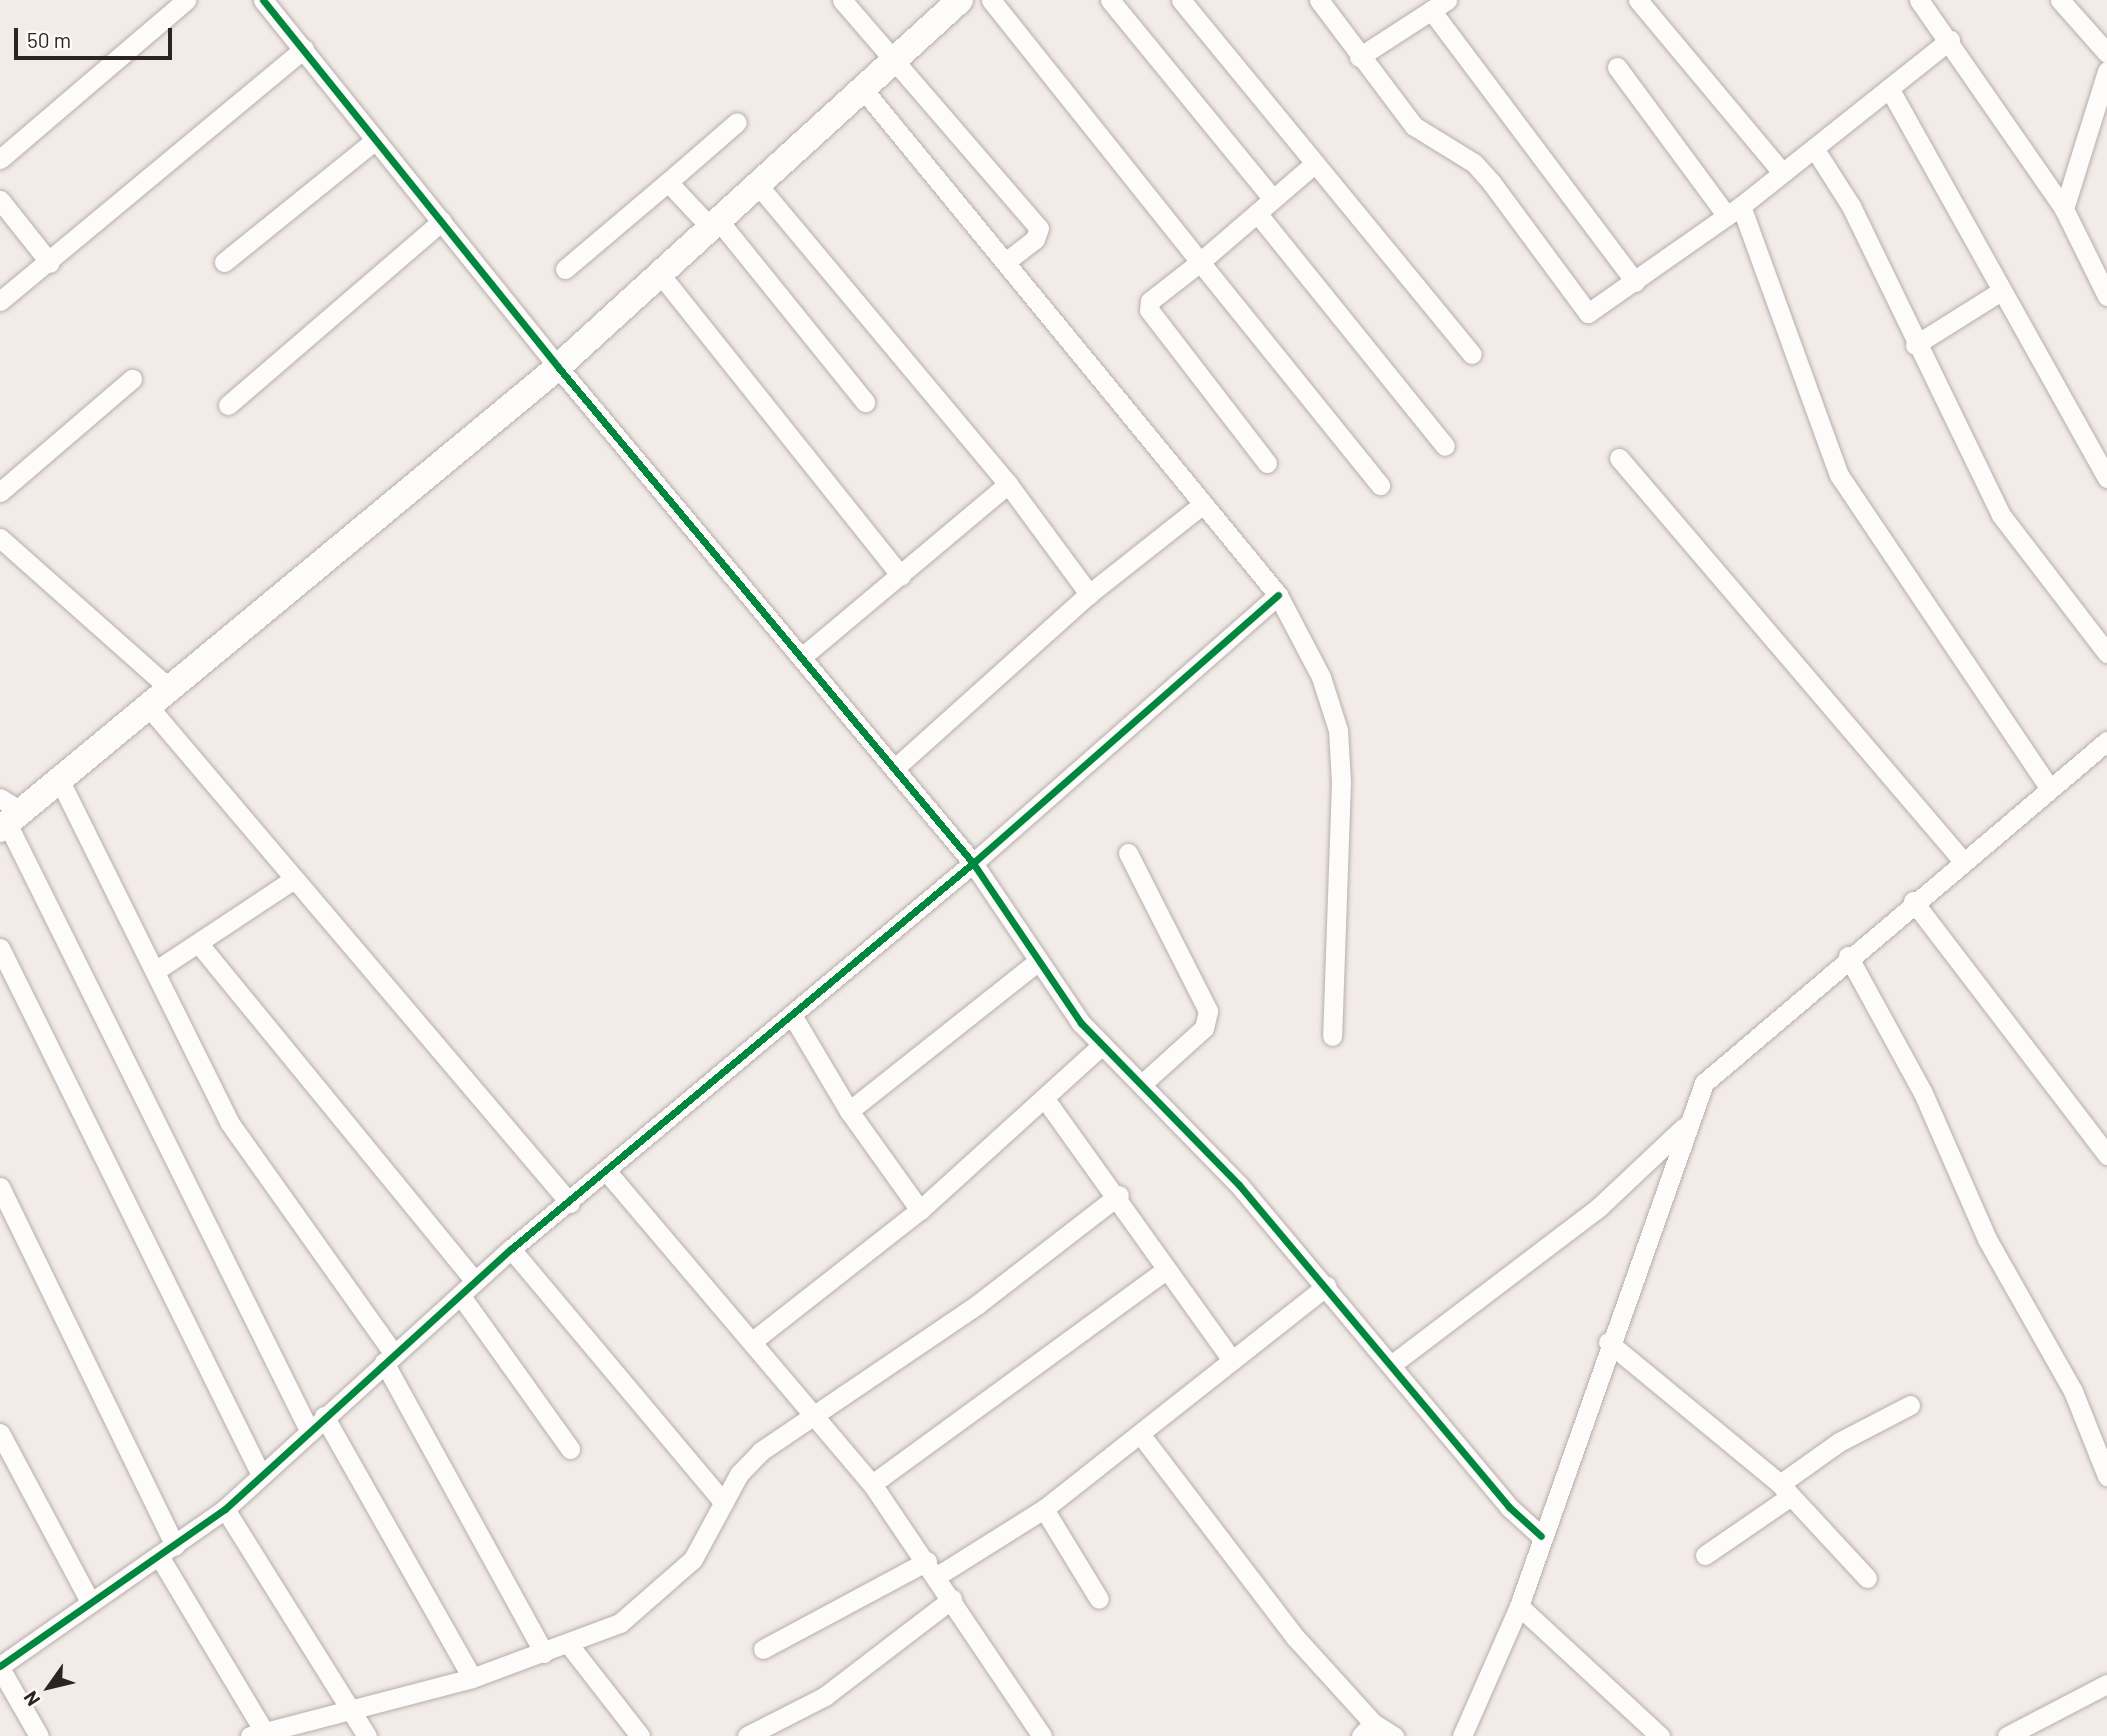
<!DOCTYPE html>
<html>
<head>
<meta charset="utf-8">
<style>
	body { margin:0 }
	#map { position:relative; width:2107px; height:1736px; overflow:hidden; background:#f3ebe7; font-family:Barlow,sans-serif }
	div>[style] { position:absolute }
	.roads { filter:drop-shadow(0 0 2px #b5aeab) drop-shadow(0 0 2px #b5aeab) }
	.street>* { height:19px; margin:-9.5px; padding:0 9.5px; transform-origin:9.5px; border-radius:9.5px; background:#fdfcfb }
	.secondary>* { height:26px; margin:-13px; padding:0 13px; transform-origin:13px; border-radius:13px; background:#fdfcfb }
	.cycleway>* { height:7px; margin:-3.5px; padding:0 3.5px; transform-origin:3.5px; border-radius:3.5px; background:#00873e }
	span { translate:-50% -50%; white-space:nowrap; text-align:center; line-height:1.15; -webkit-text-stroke:5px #fdfaf8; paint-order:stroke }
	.north { position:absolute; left:14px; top:1652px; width:70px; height:70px; -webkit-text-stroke:5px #fdfaf8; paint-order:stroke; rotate:236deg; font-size:19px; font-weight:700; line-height:28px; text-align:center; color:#2a2521 }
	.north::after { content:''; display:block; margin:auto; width:24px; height:32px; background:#2a2521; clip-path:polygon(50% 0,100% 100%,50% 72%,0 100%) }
	.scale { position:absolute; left:14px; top:28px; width:158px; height:32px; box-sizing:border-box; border:4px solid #2a2521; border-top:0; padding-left:9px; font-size:21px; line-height:24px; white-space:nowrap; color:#2a2521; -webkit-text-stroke:5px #fdfaf8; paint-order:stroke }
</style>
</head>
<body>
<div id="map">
	<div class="roads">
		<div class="street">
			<div style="left:263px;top:0;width:471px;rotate:51.2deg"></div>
			<div style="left:558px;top:367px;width:647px;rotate:50.08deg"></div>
			<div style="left:973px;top:863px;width:193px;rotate:56deg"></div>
			<div style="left:1081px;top:1023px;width:226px;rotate:45.7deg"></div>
			<div style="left:1239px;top:1185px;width:420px;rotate:50deg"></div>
			<div style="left:1509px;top:1507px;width:43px;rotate:42.2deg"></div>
			<div style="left:842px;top:0;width:301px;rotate:49.2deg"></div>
			<div style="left:1039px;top:228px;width:12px;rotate:110deg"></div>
			<div style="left:1035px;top:239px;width:37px;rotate:142deg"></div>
			<div style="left:991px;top:0;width:335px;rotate:51.4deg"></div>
			<div style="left:1200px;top:262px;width:150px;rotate:-40.7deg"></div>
			<div style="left:1110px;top:0;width:257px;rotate:50.7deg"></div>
			<div style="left:1181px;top:0;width:458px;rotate:50.6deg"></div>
			<div style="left:1319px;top:0;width:158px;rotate:53deg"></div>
			<div style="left:1414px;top:126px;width:70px;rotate:31.7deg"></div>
			<div style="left:1474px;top:163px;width:25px;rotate:48deg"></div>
			<div style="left:1491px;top:182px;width:163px;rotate:53.5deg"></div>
			<div style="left:1588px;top:313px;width:187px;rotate:-35deg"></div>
			<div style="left:1741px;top:206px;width:267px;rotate:-38.5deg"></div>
			<div style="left:1638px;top:0;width:224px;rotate:50.1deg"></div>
			<div style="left:1919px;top:0;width:254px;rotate:55.2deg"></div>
			<div style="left:2060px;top:0;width:71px;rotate:48.4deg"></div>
			<div style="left:1431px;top:10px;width:340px;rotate:53.1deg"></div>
			<div style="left:1359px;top:57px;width:105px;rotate:-32.9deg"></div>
			<div style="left:1617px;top:67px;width:185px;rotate:53.6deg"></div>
			<div style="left:2107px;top:71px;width:145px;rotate:107.3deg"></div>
			<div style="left:2064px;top:209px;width:97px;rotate:63.7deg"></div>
			<div style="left:862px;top:88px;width:656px;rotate:50.63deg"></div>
			<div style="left:1278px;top:595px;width:93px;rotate:62.3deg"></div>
			<div style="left:1321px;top:677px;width:56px;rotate:72.2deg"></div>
			<div style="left:1338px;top:730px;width:52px;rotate:86.7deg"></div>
			<div style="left:1341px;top:782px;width:254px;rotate:92deg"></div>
			<div style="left:1889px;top:88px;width:447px;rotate:60.8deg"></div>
			<div style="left:1814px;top:148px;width:69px;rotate:57.5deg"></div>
			<div style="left:1851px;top:206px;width:343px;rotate:64.1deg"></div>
			<div style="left:2001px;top:515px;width:174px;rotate:52.5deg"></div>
			<div style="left:0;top:159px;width:245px;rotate:-40.5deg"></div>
			<div style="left:668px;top:182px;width:91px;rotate:-41deg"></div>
			<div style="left:758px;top:185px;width:390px;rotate:50.1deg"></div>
			<div style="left:1008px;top:484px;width:137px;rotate:53.6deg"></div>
			<div style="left:0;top:200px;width:80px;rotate:51.6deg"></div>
			<div style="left:1741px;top:206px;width:286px;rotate:70deg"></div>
			<div style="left:1839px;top:475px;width:378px;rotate:56.1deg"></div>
			<div style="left:1257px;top:213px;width:299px;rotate:51.1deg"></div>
			<div style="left:719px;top:221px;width:233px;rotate:51.1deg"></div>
			<div style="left:224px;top:262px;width:193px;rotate:-38.9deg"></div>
			<div style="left:565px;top:269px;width:135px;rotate:-40.2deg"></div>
			<div style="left:668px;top:182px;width:63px;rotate:46.9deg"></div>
			<div style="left:660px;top:274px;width:386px;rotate:51.4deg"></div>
			<div style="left:0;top:301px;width:395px;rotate:-39.7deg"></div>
			<div style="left:1915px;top:345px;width:102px;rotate:-32.1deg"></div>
			<div style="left:228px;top:405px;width:282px;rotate:-40.7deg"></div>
			<div style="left:1619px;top:458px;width:528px;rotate:49.53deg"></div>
			<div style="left:1267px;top:463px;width:193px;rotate:-127.6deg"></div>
			<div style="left:1149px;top:310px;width:9px;rotate:-84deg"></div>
			<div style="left:1150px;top:301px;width:63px;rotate:-38deg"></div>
			<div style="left:1200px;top:262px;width:287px;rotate:51.1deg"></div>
			<div style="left:0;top:492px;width:174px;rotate:-40.6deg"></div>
			<div style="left:0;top:538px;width:227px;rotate:41.6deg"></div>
			<div style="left:803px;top:656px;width:268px;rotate:-40deg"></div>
			<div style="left:148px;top:706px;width:652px;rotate:49.67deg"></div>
			<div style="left:895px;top:768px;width:261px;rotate:-41.9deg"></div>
			<div style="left:1089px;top:594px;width:145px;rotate:-38.3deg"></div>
			<div style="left:59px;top:779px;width:383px;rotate:63.6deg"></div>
			<div style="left:229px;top:1122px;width:283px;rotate:54.6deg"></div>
			<div style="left:0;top:798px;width:25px;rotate:32deg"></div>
			<div style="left:7px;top:823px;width:678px;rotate:63.55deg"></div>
			<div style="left:1128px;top:853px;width:177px;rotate:63.1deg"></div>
			<div style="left:1208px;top:1011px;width:17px;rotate:103deg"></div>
			<div style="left:1204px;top:1028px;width:81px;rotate:138deg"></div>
			<div style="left:1913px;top:901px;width:320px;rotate:52.6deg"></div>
			<div style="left:199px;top:944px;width:436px;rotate:50.7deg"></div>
			<div style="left:0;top:948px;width:586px;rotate:63.65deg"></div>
			<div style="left:1848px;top:956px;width:156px;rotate:61.3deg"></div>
			<div style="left:1923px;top:1093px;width:159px;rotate:66.3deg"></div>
			<div style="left:1987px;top:1239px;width:175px;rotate:60.5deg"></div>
			<div style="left:2073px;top:1391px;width:92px;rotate:68.2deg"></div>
			<div style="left:158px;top:969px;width:163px;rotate:-33.5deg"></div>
			<div style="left:792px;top:1015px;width:112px;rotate:59.3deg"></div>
			<div style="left:849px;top:1111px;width:122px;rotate:54.4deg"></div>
			<div style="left:1045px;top:1099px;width:321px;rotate:54.4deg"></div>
			<div style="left:849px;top:1111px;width:240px;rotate:-38.4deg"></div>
			<div style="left:608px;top:1173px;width:408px;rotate:49.7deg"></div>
			<div style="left:872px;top:1484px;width:304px;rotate:56deg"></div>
			<div style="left:0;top:1187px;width:399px;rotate:64deg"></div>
			<div style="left:511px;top:1249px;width:331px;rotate:50deg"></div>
			<div style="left:461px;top:1296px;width:188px;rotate:54.5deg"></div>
			<div style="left:754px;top:1340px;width:211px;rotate:-38.1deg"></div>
			<div style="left:920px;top:1210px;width:244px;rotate:-42.2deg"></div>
			<div style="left:1608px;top:1342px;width:223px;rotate:39.5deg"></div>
			<div style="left:1780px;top:1484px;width:128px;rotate:47.2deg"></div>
			<div style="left:384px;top:1362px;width:332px;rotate:61.2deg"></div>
			<div style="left:1391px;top:1365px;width:260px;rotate:-37.2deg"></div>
			<div style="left:1598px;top:1208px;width:118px;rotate:-43.3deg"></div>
			<div style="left:324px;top:1416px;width:301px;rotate:60.5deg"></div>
			<div style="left:0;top:1433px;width:189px;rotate:61.9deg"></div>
			<div style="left:1141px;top:1435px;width:254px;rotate:52.7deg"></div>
			<div style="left:1295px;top:1637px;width:116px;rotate:47.8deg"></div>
			<div style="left:1373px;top:1723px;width:25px;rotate:32deg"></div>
			<div style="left:872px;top:1484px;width:361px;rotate:-36.1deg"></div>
			<div style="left:1780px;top:1484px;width:72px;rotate:-35.4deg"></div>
			<div style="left:1839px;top:1442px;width:80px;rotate:-27.5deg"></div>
			<div style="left:225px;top:1509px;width:268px;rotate:58deg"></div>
			<div style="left:1044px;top:1509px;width:105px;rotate:58.6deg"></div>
			<div style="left:1705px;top:1555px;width:104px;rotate:-34.5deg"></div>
			<div style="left:159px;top:1556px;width:203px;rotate:59.1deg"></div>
			<div style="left:937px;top:1576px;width:126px;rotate:-32.1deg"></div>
			<div style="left:1044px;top:1509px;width:360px;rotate:-38.3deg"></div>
			<div style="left:1519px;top:1606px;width:192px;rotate:42.7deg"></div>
			<div style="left:570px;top:1646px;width:114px;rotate:52.1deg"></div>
			<div style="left:763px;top:1649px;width:186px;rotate:-28.2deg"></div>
			<div style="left:0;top:1666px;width:274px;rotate:-34.9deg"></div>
			<div style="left:225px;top:1509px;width:387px;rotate:-42.3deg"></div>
			<div style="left:511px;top:1249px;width:602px;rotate:-39.88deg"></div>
			<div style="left:973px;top:863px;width:406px;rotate:-41.3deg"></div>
			<div style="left:0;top:1668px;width:78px;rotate:60.2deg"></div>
			<div style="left:250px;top:1736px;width:229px;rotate:-14.6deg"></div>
			<div style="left:472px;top:1678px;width:158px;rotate:-20.4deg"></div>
			<div style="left:620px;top:1623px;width:97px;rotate:-41.2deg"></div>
			<div style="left:693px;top:1559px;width:97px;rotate:-61.6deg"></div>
			<div style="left:739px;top:1474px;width:32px;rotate:-46deg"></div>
			<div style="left:761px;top:1451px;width:262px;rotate:-34.1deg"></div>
			<div style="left:978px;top:1304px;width:178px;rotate:-37.7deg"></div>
			<div style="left:747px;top:1736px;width:88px;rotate:-27.1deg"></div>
			<div style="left:825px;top:1696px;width:160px;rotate:-37.4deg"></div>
			<div style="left:1361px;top:1736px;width:18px;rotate:-47deg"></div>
			<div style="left:1462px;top:1736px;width:142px;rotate:-66.3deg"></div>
			<div style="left:1519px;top:1606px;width:555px;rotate:-70.52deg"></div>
			<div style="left:1704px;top:1083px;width:529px;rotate:-40.32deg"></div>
			<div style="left:2007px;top:1736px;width:113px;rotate:-27.5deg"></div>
		</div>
		<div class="secondary">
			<div style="left:0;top:829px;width:724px;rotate:-39.62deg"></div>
			<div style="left:558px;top:367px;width:544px;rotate:-42.39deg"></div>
		</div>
	</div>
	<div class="cycleway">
		<div style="left:263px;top:0;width:471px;rotate:51.2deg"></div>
		<div style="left:558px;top:367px;width:647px;rotate:50.08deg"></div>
		<div style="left:973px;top:863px;width:193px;rotate:56deg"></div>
		<div style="left:1081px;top:1023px;width:226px;rotate:45.7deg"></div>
		<div style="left:1239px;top:1185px;width:420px;rotate:50deg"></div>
		<div style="left:1509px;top:1507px;width:43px;rotate:42.2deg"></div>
		<div style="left:0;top:1666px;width:274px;rotate:-34.9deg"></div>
		<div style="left:225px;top:1509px;width:387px;rotate:-42.3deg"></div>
		<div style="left:511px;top:1249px;width:602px;rotate:-39.88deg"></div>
		<div style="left:973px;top:863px;width:406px;rotate:-41.3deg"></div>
	</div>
	<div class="north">N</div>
	<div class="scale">50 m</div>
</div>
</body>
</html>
